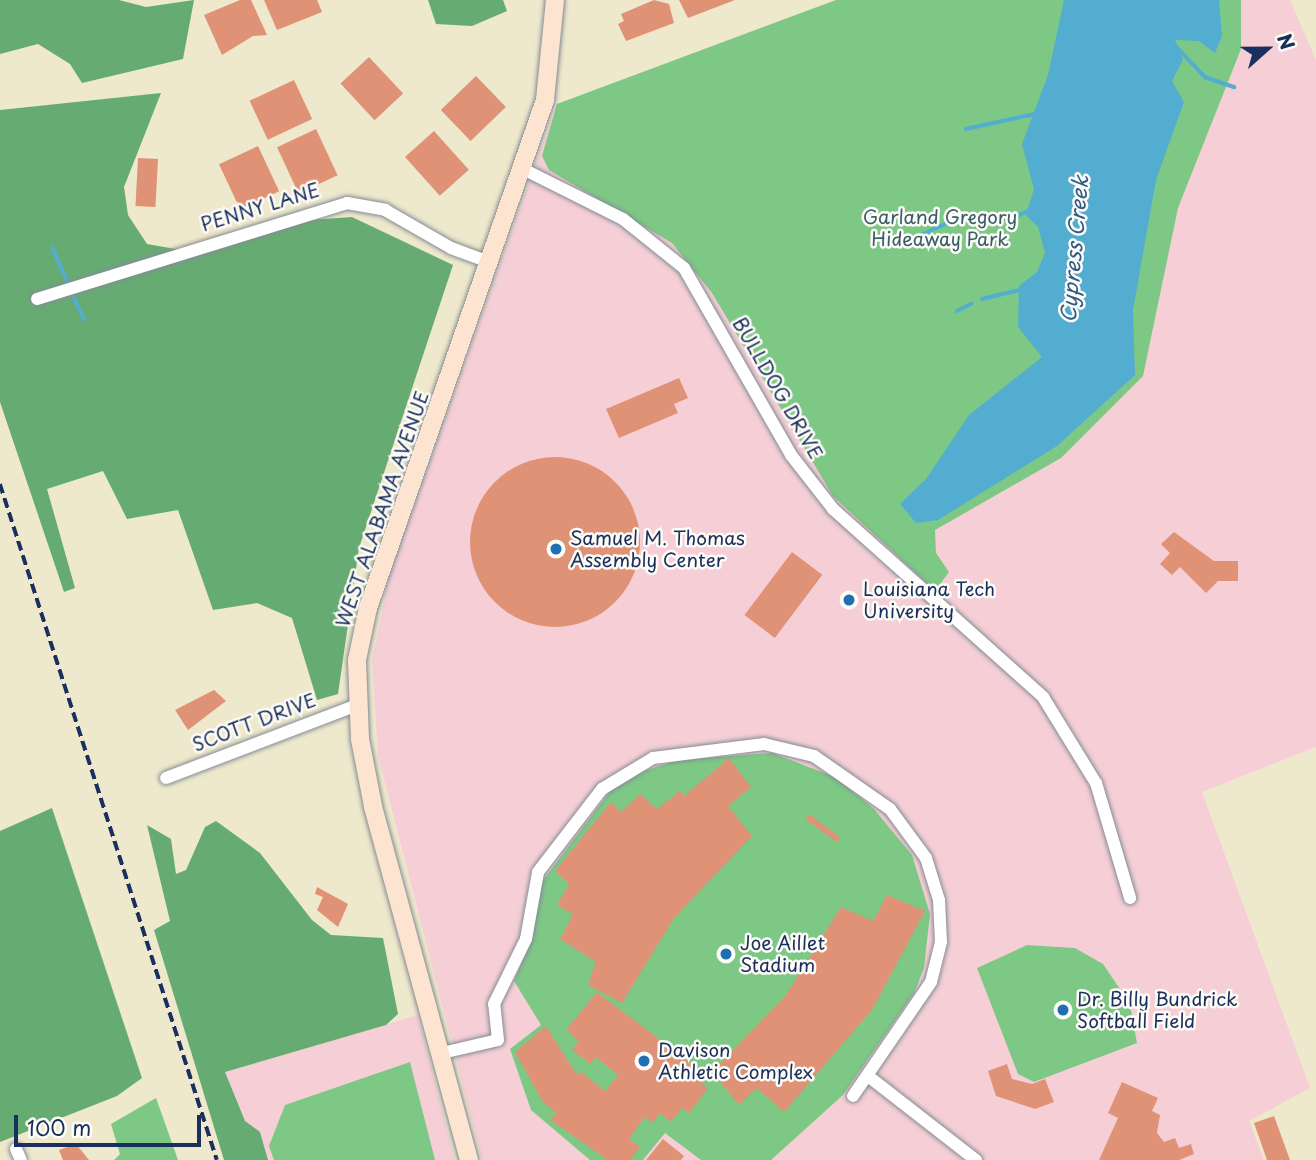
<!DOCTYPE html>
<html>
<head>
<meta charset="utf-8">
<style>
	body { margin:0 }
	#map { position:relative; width:1316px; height:1160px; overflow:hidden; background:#eee8cc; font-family:"Playpen Sans",sans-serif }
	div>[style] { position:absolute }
	.built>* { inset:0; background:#f6cfd6 }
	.green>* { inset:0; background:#7ec885 }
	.forest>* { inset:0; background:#66ac72 }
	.water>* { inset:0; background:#53add0 }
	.stream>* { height:3.5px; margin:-1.75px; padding:0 1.75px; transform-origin:1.75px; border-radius:1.75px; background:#53add0 }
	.building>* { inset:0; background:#e09276; transform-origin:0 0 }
	.round { border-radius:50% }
	.roads { filter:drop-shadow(0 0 2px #848c95) drop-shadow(0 0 2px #848c95) }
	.minor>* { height:12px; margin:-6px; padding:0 6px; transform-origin:6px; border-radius:6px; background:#fff }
	.secondary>* { height:18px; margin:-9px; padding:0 9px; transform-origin:9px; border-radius:9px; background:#fde4d0 }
	.rail>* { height:3.5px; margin-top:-1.75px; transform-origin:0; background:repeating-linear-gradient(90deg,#1b2f5e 0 10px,transparent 0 15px) }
	.dots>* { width:19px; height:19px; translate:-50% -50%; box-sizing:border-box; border:4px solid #fdfcf7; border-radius:50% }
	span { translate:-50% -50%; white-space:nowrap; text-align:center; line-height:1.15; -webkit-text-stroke:5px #fdfcf7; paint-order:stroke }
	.street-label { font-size:19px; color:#1b2f5e }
	.park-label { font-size:19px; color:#395d6a }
	.poi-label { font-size:19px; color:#1b2f5e }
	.left { translate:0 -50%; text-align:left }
	.water-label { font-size:21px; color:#2f5b86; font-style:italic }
	.north { position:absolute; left:1232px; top:14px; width:70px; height:70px; -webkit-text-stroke:5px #fdfcf7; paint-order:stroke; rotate:69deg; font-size:19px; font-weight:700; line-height:28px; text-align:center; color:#1b2f5e }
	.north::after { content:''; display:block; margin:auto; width:24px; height:32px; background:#1b2f5e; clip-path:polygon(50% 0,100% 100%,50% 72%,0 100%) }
	.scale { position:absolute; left:14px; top:1115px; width:187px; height:32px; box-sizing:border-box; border:4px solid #1b2f5e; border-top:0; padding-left:9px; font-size:21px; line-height:24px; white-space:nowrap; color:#1b2f5e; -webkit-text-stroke:5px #fdfcf7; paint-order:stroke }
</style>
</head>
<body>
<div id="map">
	<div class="built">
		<div style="clip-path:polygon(836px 0,1290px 0,1316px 60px,1316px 747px,1202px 792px,1310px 1088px,1249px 1121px,1264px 1160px,482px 1160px,378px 756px,372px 660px,389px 577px,557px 104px)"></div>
		<div style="clip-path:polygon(418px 1015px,455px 1160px,239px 1160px,213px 1075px)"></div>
	</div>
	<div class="green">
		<div style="clip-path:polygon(836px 0,1241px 0,1241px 49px,1178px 208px,1143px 376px,1061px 458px,935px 530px,936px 553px,949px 572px,935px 591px,833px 496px,712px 293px,672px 243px,549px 170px,542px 156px,557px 104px)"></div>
		<div style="clip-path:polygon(772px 753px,835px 777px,874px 809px,912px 855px,930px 914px,924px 968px,914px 993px,843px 1095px,771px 1160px,701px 1160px,665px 1133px,643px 1160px,590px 1160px,531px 1110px,510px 1049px,541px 1025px,514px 981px,533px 936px,541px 883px,615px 785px,632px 775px,678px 760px)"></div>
		<div style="clip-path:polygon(1027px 945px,1075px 948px,1103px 964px,1130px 1004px,1137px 1043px,1034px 1082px,1018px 1074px,977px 968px)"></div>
		<div style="clip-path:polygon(410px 1062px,435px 1160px,274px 1160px,269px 1146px,285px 1105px)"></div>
		<div style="clip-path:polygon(156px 1098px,178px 1160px,114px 1160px,120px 1154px,111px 1124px)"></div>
	</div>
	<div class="forest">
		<div style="clip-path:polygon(0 0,119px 0,146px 7px,194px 0,183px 59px,82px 83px,70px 64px,38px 44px,0 54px)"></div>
		<div style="clip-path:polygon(428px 0,503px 0,507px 11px,472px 26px,436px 24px)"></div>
		<div style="clip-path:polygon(161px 93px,124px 187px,128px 215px,147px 244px,181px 250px,294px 221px,352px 217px,453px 265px,359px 548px,338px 694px,317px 700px,292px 618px,257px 603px,213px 610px,178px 510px,127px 519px,103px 471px,47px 489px,75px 588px,64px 592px,0 402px,0 110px)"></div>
		<div style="clip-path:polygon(52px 808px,142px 1078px,117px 1096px,0 1142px,0 831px)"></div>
		<div style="clip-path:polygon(216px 821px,260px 853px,312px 920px,331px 935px,383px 938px,398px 1014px,386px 1025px,225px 1072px,245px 1121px,260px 1132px,268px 1160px,224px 1160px,154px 930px,170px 921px,147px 825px,171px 839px,176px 874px,186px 870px,205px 827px)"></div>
	</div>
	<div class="water">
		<div style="clip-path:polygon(1064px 0,1219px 0,1222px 36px,1215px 53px,1199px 41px,1175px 40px,1183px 60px,1172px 81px,1184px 102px,1156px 180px,1133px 310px,1135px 375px,1057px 446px,938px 520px,916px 523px,900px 504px,926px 479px,969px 415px,1042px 357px,1018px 327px,1019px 286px,1037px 272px,1045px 253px,1038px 227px,1026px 215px,1034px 189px,1022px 144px,1048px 75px)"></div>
	</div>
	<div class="stream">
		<div style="left:1173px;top:43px;width:47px;rotate:46.7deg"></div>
		<div style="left:1205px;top:77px;width:31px;rotate:19deg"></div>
		<div style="left:966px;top:129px;width:71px;rotate:-12.3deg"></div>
		<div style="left:919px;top:236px;width:43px;rotate:-24.8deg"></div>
		<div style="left:958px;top:218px;width:55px"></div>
		<div style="left:1013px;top:218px;width:19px;rotate:-25deg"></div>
		<div style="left:53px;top:248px;width:40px;rotate:66.6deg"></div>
		<div style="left:72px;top:292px;width:30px;rotate:66deg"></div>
		<div style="left:982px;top:299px;width:43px;rotate:-13.4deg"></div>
		<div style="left:957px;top:311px;width:16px;rotate:-27deg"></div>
	</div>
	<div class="building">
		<div style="clip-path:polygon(240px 0,251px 0,267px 35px,253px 36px,222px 55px,204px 15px)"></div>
		<div style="clip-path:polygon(264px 0,317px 0,322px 12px,277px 30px)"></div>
		<div style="clip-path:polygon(654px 0,669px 4px,674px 23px,626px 41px,618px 24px,624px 21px,621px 14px)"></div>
		<div style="clip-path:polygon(679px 0,735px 0,688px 18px)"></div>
		<div style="left:369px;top:57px;width:50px;height:39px;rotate:47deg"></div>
		<div style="left:476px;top:76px;width:43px;height:49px;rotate:46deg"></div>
		<div style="left:294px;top:80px;width:43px;height:49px;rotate:65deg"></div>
		<div style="left:316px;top:129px;width:51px;height:43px;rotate:65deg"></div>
		<div style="left:434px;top:131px;width:52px;height:39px;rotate:48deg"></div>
		<div style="left:258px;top:146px;width:50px;height:43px;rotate:65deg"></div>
		<div style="left:138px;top:158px;width:20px;height:48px;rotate:3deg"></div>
		<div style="clip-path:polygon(679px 378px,688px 398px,674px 404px,678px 413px,619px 438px,606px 409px)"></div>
		<div class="round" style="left:470px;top:457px;width:170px;height:170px"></div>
		<div style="clip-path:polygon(1174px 532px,1214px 561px,1238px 561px,1238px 581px,1218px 581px,1206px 593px,1180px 567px,1172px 575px,1160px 564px,1170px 553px,1161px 544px)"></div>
		<div style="left:792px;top:552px;width:38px;height:79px;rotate:37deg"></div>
		<div style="clip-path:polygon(214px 690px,226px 701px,188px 730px,175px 710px)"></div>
		<div style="clip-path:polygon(729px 758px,751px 787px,728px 806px,752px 836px,674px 918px,622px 1003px,588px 985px,596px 962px,560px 939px,573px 914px,557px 905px,569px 884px,555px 871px,611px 802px,621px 812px,640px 794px,657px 809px,680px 791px,684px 796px)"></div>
		<div style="left:809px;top:814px;width:39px;height:6px;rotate:37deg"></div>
		<div style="clip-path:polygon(317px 887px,348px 904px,338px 927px,317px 910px,323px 897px,315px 894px)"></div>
		<div style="clip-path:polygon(887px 895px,925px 911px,872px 1010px,784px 1112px,757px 1088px,739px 1105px,712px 1072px,786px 995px,841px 907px,873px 921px)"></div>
		<div style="clip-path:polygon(597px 992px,705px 1074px,700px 1081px,708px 1088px,689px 1113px,682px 1108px,671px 1122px,660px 1113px,652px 1123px,645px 1117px,629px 1139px,640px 1147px,630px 1160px,608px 1160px,550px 1120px,556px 1113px,543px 1102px,515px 1052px,546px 1026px,577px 1075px,580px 1071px,605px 1091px,618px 1075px,596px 1057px,590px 1064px,572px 1050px,579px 1041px,566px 1030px)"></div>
		<div style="clip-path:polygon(1007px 1064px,1012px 1079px,1032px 1084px,1045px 1079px,1054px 1102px,1035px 1109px,996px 1096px,988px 1071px)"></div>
		<div style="clip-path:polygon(1122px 1082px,1158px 1098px,1152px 1111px,1160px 1115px,1157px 1133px,1164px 1142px,1175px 1138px,1179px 1148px,1191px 1144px,1194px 1154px,1179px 1160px,1099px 1160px,1118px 1118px,1108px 1113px)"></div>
		<div style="clip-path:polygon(1274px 1116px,1290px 1160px,1267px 1160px,1254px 1123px)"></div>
		<div style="clip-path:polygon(663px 1139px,684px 1156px,681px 1160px,646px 1160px)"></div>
		<div style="clip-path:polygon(76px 1144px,89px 1160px,63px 1160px,59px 1150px)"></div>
	</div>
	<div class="roads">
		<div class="minor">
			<div style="left:523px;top:169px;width:112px;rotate:26.6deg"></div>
			<div style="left:623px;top:219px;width:78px;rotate:38.8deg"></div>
			<div style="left:684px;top:268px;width:215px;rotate:60.2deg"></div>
			<div style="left:791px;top:455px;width:68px;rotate:52.1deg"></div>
			<div style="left:833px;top:509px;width:282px;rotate:41.8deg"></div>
			<div style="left:1043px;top:697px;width:101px;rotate:58.4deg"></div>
			<div style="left:1096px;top:783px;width:120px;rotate:73.5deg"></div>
			<div style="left:37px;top:299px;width:325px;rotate:-17.2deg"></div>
			<div style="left:347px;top:203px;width:39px;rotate:10deg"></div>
			<div style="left:385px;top:210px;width:76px;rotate:29.9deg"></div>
			<div style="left:451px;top:248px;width:40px;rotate:20.2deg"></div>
			<div style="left:166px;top:778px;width:204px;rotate:-20.9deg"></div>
			<div style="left:442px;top:1053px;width:57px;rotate:-13.1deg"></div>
			<div style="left:498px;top:1040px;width:36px;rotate:-96deg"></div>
			<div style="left:494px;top:1004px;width:72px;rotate:-63.8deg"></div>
			<div style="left:526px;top:939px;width:68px;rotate:-79.8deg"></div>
			<div style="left:538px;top:872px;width:105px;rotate:-52.4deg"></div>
			<div style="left:602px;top:789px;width:60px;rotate:-31.3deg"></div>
			<div style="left:653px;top:758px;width:112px;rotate:-7.2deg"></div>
			<div style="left:764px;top:744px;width:51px;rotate:13.5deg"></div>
			<div style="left:814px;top:756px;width:93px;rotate:34.9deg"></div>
			<div style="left:890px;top:809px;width:61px;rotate:53.7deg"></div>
			<div style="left:926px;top:858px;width:44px;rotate:72.8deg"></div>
			<div style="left:939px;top:900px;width:42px;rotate:87.3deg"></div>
			<div style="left:941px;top:942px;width:41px;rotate:104deg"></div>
			<div style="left:931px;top:982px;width:138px;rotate:124.4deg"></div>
			<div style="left:868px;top:1076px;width:137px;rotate:37.9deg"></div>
			<div style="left:16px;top:1149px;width:12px;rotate:66deg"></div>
		</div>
		<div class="secondary">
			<div style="left:469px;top:1160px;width:367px;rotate:-105.2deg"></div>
			<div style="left:373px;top:806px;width:68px;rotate:-101deg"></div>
			<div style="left:360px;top:739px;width:79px;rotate:-92.2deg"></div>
			<div style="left:357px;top:660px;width:53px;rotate:-78.1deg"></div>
			<div style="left:368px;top:608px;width:538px;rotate:-70.79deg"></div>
			<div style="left:545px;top:100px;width:100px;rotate:-84.3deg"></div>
		</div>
	</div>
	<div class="rail">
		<div style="left:0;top:484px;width:710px;rotate:72.2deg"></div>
	</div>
	<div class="dots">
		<div style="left:556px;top:549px;background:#1f6fb2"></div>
		<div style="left:849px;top:600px;background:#1f6fb2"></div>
		<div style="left:726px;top:954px;background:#1f6fb2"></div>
		<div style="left:1063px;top:1010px;background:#1f6fb2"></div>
		<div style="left:644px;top:1061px;background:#1f6fb2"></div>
	</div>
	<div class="street-label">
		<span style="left:260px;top:207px;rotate:-17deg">PENNY LANE</span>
		<span style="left:778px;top:388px;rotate:60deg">BULLDOG DRIVE</span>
		<span style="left:382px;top:509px;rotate:-71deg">WEST ALABAMA AVENUE</span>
		<span style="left:254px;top:722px;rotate:-21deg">SCOTT DRIVE</span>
	</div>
	<div class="park-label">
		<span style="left:940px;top:228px">Garland Gregory<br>Hideaway Park</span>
	</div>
	<div class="poi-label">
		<span class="left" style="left:570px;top:549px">Samuel M. Thomas<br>Assembly Center</span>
		<span class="left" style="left:863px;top:600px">Louisiana Tech<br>University</span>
		<span class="left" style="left:740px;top:954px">Joe Aillet<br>Stadium</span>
		<span class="left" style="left:1077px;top:1010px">Dr. Billy Bundrick<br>Softball Field</span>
		<span class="left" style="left:658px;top:1061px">Davison<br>Athletic Complex</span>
	</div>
	<div class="water-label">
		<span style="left:1073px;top:249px;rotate:-85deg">Cypress Creek</span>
	</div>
	<div class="north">N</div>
	<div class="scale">100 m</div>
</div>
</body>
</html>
